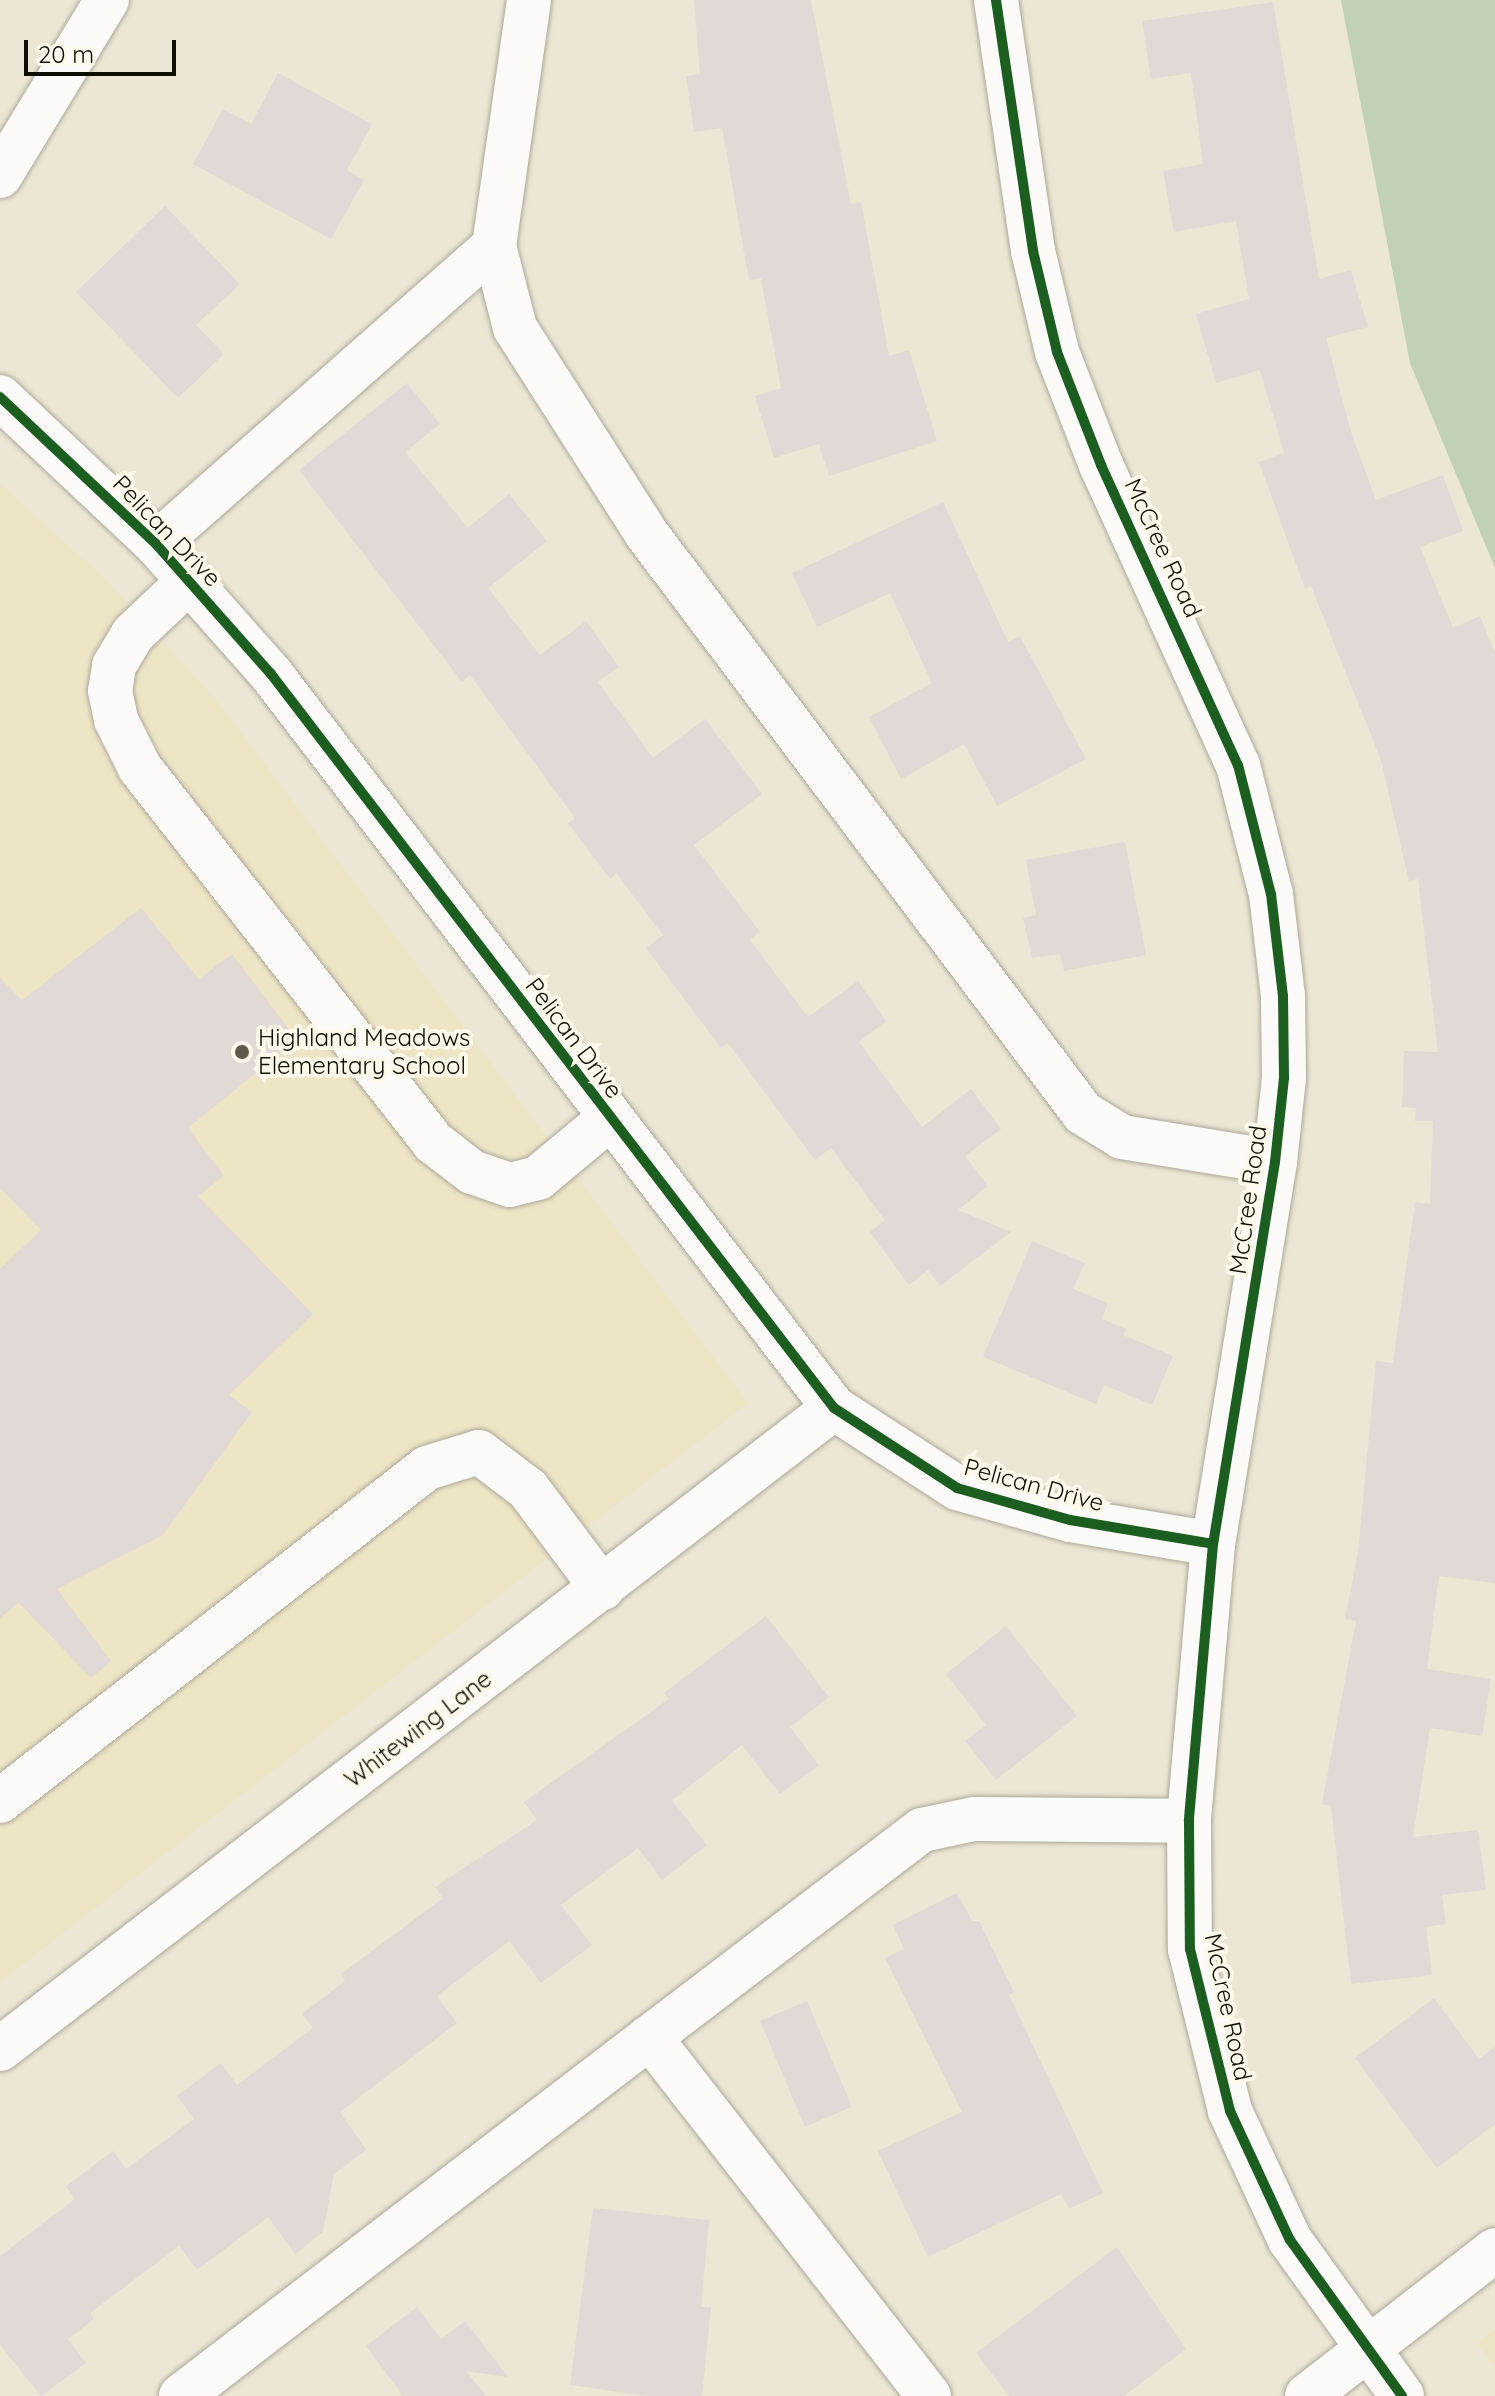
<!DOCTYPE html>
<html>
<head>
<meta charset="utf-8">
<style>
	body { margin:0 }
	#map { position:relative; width:1495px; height:2396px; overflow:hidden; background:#ece6d4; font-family:Quicksand,sans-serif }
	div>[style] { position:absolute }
	.built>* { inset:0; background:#eee5c5 }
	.forest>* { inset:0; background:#c1d1b5 }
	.building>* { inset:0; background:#e0d9d6; transform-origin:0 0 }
	.roads { filter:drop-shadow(0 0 2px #ada89a) drop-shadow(0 0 2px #ada89a) }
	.minor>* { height:44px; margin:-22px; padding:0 22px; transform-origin:22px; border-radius:22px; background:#fcfbf9 }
	.cycleway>* { height:10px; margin:-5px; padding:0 5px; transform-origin:5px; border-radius:5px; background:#1b5e20 }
	.dots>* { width:22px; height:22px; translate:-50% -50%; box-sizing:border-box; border:4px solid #fefaeb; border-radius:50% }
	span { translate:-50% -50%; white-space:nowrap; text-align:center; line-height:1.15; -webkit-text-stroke:8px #fefaeb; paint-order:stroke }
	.street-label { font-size:24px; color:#100d03 }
	.poi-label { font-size:24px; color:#100d03 }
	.left { translate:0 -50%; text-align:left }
	.scale { position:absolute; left:24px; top:40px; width:152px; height:36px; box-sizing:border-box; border:4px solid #100d03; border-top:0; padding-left:10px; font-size:24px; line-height:28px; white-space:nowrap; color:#100d03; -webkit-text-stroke:6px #fefaeb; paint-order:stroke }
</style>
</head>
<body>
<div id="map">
	<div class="built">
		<div style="clip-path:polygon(0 484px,102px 576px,218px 702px,748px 1403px,0 1982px)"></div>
		<div style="clip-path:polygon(1495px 2330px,1495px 2367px,1477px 2343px)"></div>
	</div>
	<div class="forest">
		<div style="clip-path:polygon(1341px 0,1495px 0,1495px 568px,1410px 363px)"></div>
	</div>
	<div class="building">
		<div style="clip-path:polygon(694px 0,811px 0,851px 204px,861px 202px,889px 356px,909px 350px,937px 441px,829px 476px,819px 444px,774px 458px,755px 396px,781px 388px,761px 278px,749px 280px,722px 128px,694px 132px,686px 76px,700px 74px)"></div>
		<div style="clip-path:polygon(1273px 2px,1319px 279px,1351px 270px,1368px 327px,1326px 338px,1351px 432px,1376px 500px,1443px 475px,1463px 531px,1420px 547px,1453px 628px,1480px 616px,1495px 653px,1495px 1583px,1439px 1576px,1427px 1669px,1491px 1679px,1482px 1736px,1430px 1728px,1413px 1837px,1478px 1830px,1486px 1890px,1442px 1895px,1446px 1924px,1426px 1927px,1432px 1975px,1351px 1984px,1331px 1806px,1322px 1804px,1356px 1621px,1345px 1619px,1358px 1553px,1376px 1361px,1393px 1363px,1415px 1202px,1430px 1204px,1433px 1121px,1415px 1121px,1416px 1108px,1402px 1107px,1404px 1051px,1438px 1052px,1418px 879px,1409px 881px,1381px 760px,1311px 586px,1305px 589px,1259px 462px,1284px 453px,1260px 370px,1216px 383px,1196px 314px,1249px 299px,1236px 221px,1174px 232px,1163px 171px,1203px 164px,1191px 73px,1151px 79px,1142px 21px)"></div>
		<div style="clip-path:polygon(278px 73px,372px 124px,347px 170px,364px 180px,331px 239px,193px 164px,223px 109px,251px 124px)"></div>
		<div style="clip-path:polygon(165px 206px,240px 284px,196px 325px,224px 354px,178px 398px,76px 292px)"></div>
		<div style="clip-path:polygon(407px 383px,440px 424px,405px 452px,468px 528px,509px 494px,547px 541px,488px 588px,540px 655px,586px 621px,619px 667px,598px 682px,653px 758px,705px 719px,762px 794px,694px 845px,760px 932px,750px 940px,808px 1017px,858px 981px,886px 1021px,859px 1042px,922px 1127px,971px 1089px,1001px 1129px,965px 1156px,988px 1186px,958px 1210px,1011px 1232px,940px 1286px,928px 1270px,909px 1285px,870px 1232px,885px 1220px,831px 1148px,815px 1160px,728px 1043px,721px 1048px,646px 948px,663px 935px,616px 873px,610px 879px,568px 823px,575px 818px,470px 675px,462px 682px,299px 470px)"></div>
		<div style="clip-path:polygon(943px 502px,1008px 642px,1020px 636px,1086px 759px,997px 806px,964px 744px,901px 779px,869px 717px,932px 683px,890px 593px,817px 627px,792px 573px)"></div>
		<div style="clip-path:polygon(1125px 842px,1146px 955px,1064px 971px,1060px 954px,1032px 958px,1023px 918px,1036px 915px,1026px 860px)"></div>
		<div style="clip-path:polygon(141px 908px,199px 979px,232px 954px,297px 1040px,188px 1128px,224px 1176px,198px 1196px,313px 1314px,229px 1395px,252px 1412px,163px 1535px,57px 1589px,111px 1661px,91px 1678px,19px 1603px,0 1618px,0 1269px,41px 1230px,0 1188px,0 978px,22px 1000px)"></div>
		<div style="clip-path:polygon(1032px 1241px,1085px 1263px,1073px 1289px,1108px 1303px,1102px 1319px,1126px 1329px,1123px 1335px,1173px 1356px,1152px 1405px,1104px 1385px,1096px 1404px,983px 1357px)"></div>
		<div style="clip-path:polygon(766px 1616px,829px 1697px,790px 1727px,819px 1765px,780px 1794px,742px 1745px,672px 1800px,707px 1845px,662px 1880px,638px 1848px,561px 1905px,592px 1945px,541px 1983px,509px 1941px,437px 1996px,457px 2023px,340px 2112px,366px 2150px,334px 2174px,323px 2232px,295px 2254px,268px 2217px,197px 2270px,179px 2246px,90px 2313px,94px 2319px,68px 2339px,86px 2363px,41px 2396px,0 2345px,0 2256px,75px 2199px,66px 2186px,113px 2151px,126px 2169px,194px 2119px,177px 2096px,221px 2063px,237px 2085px,313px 2028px,302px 2014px,345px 1981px,341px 1974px,443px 1898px,435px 1887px,537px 1820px,524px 1802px,669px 1699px,664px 1693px)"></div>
		<div style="clip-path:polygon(1006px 1626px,1077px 1716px,996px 1780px,965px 1741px,986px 1725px,946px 1674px)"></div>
		<div style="clip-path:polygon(957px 1893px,972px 1921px,979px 1921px,1014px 1992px,1009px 1995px,1103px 2193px,1069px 2209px,1061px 2194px,928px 2257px,878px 2151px,962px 2112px,885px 1958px,904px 1949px,893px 1925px)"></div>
		<div style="clip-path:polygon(1434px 1998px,1479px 2059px,1495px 2047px,1495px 2124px,1437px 2168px,1355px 2058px)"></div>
		<div style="left:807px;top:2001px;width:115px;height:51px;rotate:67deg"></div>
		<div style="clip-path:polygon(593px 2208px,709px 2220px,701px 2307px,711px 2307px,702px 2396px,647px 2396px,570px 2385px)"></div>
		<div style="clip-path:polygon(1117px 2247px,1186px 2349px,1124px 2396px,1009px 2396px,976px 2353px)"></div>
		<div style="clip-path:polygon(417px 2307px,441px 2339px,465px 2321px,508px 2377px,466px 2371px,486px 2396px,403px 2396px,366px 2346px)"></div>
	</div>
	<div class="roads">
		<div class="minor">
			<div style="left:996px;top:0;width:254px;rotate:81.6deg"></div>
			<div style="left:1033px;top:251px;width:104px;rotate:76.6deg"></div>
			<div style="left:1057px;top:352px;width:121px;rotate:68.7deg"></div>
			<div style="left:1101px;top:465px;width:330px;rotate:65.5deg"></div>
			<div style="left:1238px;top:765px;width:133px;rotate:75.7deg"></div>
			<div style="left:1271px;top:894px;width:103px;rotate:83.3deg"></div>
			<div style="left:1283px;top:996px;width:82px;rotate:89.3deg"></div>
			<div style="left:1284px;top:1078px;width:84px;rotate:96.1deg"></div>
			<div style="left:1275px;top:1162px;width:387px;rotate:99.2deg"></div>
			<div style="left:1213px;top:1544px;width:278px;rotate:95deg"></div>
			<div style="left:1189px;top:1821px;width:128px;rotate:89.6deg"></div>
			<div style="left:1190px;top:1949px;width:167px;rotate:76.1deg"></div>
			<div style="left:1230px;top:2111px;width:142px;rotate:65.1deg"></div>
			<div style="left:1290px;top:2240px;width:192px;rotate:54.3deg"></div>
			<div style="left:0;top:176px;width:206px;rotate:-58.7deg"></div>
			<div style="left:494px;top:246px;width:85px;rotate:75.6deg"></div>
			<div style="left:515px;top:328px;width:243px;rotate:57.4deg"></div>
			<div style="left:646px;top:533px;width:726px;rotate:53deg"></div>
			<div style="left:1083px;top:1113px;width:46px;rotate:31.6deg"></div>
			<div style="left:1122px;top:1137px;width:155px;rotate:9.3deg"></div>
			<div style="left:0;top:397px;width:214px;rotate:43.3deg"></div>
			<div style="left:156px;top:544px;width:174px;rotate:48.5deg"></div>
			<div style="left:271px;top:674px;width:925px;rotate:52.51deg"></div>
			<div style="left:834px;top:1408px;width:147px;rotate:33deg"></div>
			<div style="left:957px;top:1488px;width:117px;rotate:15.8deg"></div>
			<div style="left:1070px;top:1520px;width:145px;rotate:9.5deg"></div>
			<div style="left:156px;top:544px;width:451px;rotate:-41.4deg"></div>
			<div style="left:494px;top:246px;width:248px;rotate:-81.9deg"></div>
			<div style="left:189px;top:581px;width:77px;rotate:136.6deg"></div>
			<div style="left:133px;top:634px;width:37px;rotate:121deg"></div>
			<div style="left:114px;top:666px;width:25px;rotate:99deg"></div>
			<div style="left:110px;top:691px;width:30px;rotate:78deg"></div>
			<div style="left:116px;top:720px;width:54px;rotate:63.4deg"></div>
			<div style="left:140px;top:768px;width:475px;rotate:51.9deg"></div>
			<div style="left:433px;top:1142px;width:49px;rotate:37.6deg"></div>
			<div style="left:472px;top:1172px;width:40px;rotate:18.9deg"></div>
			<div style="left:510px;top:1185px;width:29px;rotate:-14deg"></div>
			<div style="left:538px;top:1178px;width:94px;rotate:-39.8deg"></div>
			<div style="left:0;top:1801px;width:541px;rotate:-37.95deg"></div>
			<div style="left:427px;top:1468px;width:54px;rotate:-17.1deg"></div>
			<div style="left:479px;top:1452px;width:61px;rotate:37.1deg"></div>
			<div style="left:528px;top:1489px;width:124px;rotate:53.2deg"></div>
			<div style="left:0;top:2049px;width:1052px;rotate:-37.55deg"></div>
			<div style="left:181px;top:2396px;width:591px;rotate:-37.43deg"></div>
			<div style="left:929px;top:2396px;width:455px;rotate:-127.9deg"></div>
			<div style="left:650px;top:2037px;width:342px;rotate:-37.3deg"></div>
			<div style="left:922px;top:1830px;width:53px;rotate:-11.9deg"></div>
			<div style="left:974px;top:1819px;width:215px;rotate:0.5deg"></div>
			<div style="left:1307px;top:2396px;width:238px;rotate:-37.8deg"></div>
		</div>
	</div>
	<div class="cycleway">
		<div style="left:996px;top:0;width:254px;rotate:81.6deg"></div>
		<div style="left:1033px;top:251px;width:104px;rotate:76.6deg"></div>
		<div style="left:1057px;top:352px;width:121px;rotate:68.7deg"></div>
		<div style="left:1101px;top:465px;width:330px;rotate:65.5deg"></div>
		<div style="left:1238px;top:765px;width:133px;rotate:75.7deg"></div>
		<div style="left:1271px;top:894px;width:103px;rotate:83.3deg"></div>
		<div style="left:1283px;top:996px;width:82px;rotate:89.3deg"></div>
		<div style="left:1284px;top:1078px;width:84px;rotate:96.1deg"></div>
		<div style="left:1275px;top:1162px;width:387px;rotate:99.2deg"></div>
		<div style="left:1213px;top:1544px;width:278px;rotate:95deg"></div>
		<div style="left:1189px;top:1821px;width:128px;rotate:89.6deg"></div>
		<div style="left:1190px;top:1949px;width:167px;rotate:76.1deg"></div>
		<div style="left:1230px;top:2111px;width:142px;rotate:65.1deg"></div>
		<div style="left:1290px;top:2240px;width:192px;rotate:54.3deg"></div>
		<div style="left:0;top:397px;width:214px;rotate:43.3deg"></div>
		<div style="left:156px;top:544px;width:174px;rotate:48.5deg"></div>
		<div style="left:271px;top:674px;width:925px;rotate:52.51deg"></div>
		<div style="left:834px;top:1408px;width:147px;rotate:33deg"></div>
		<div style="left:957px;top:1488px;width:117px;rotate:15.8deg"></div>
		<div style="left:1070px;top:1520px;width:145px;rotate:9.5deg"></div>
	</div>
	<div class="dots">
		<div style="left:242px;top:1052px;background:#5d594c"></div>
	</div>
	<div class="street-label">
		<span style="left:167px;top:531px;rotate:46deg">Pelican Drive</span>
		<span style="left:1163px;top:548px;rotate:65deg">McCree Road</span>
		<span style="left:574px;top:1038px;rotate:53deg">Pelican Drive</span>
		<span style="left:1248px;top:1200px;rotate:-82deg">McCree Road</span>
		<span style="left:1034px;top:1485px;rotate:15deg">Pelican Drive</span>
		<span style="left:418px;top:1729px;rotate:-37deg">Whitewing Lane</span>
		<span style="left:1228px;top:2007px;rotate:78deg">McCree Road</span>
	</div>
	<div class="poi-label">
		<span class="left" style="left:258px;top:1052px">Highland Meadows<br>Elementary School</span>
	</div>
	<div class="scale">20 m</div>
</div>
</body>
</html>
